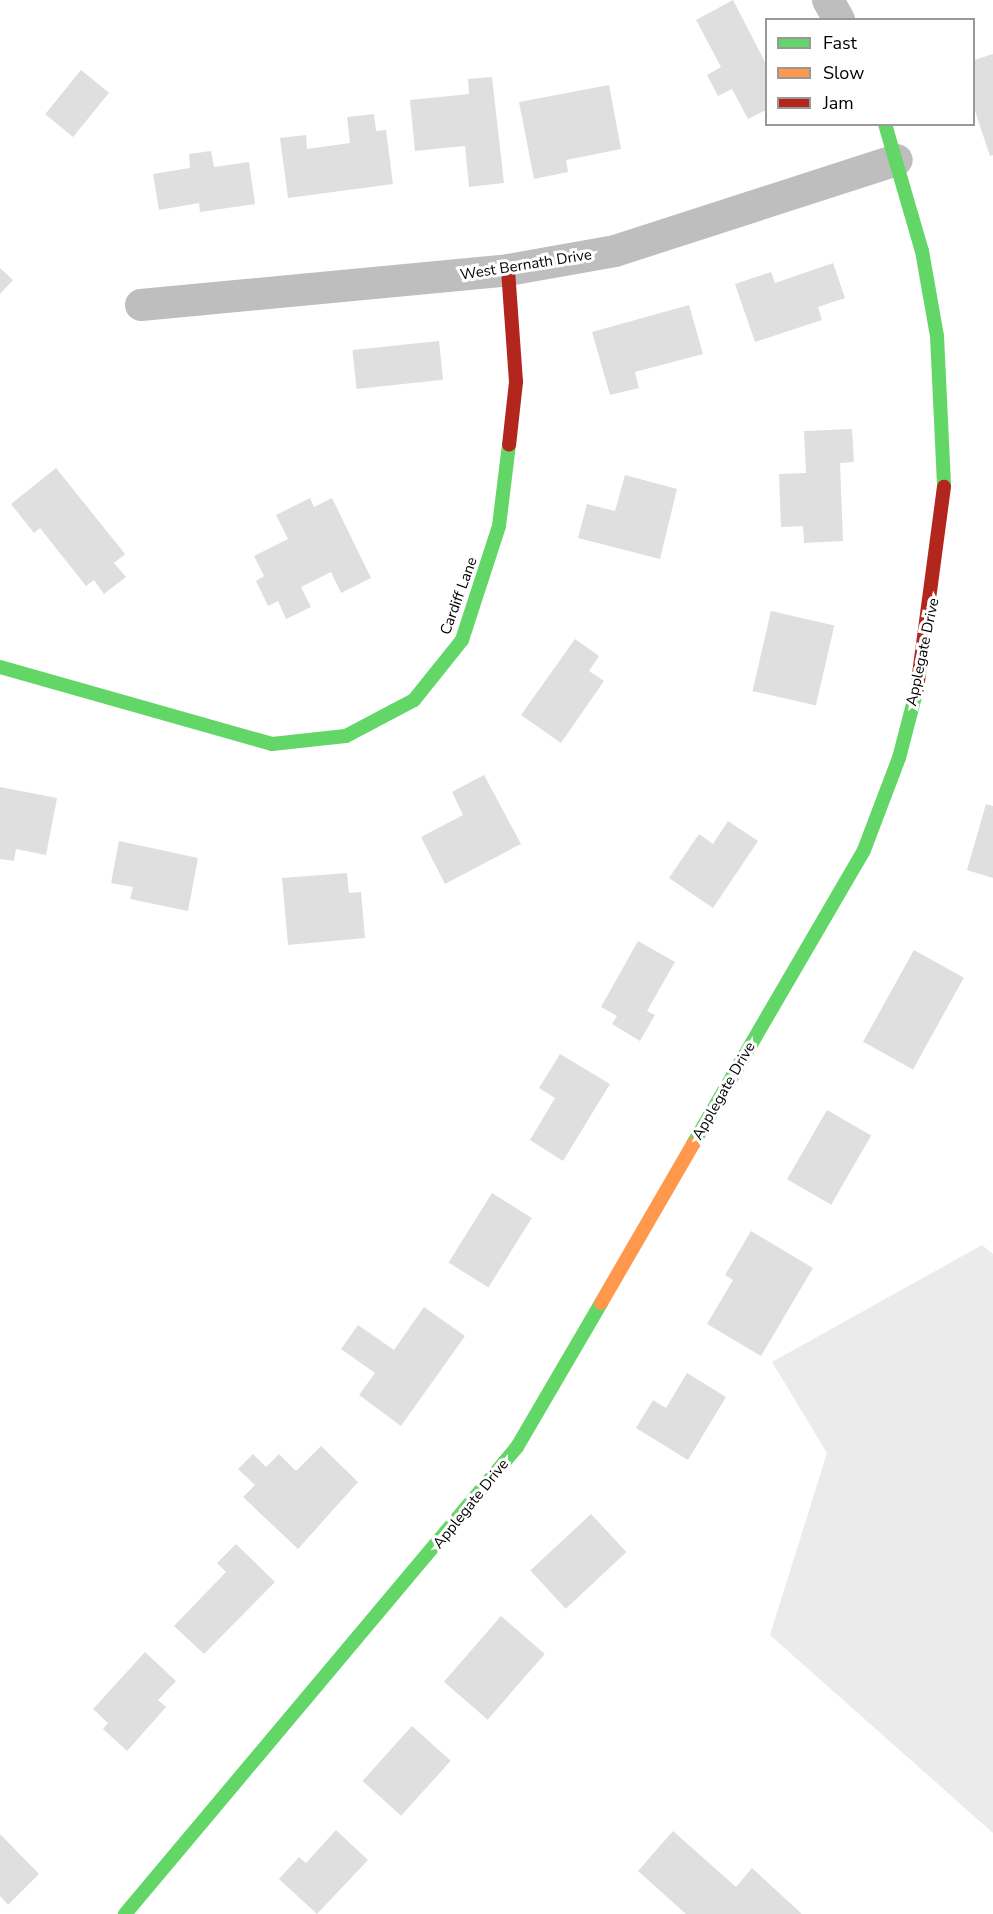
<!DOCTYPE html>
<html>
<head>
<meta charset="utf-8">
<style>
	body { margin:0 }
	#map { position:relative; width:993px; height:1914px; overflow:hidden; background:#fff; font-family:"Nunito Sans",sans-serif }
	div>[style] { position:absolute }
	.green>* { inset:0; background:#ebebeb }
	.building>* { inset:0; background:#dfdfdf; transform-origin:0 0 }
	.street>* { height:32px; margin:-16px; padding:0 16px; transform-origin:16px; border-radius:16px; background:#bebebe }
	.fast>* { height:14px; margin:-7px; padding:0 7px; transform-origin:7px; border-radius:7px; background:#63d668 }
	.slow>* { height:14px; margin:-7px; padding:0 7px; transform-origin:7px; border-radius:7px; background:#ff974d }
	.jam>* { height:14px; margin:-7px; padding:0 7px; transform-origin:7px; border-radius:7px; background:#b3261e }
	span { translate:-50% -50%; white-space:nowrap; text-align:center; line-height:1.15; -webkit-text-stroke:6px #fff; paint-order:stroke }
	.street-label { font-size:15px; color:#000 }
	.legend { position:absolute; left:765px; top:18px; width:210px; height:108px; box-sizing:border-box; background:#fff; border:2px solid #999; margin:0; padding:8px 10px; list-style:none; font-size:18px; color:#000 }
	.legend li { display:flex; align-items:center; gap:12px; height:30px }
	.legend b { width:30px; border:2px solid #999 }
</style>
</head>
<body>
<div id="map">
	<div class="green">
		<div style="clip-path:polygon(982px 1245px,993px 1254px,993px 1833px,770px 1635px,827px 1453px,772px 1362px)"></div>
	</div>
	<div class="building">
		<div style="clip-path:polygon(733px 0,766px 64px,766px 110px,748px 119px,732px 89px,718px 96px,707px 75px,721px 67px,696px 20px)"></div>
		<div style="clip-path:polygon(993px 54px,993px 155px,990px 156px,974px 108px,974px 60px)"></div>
		<div style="left:81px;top:70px;width:36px;height:57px;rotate:39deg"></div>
		<div style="clip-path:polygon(492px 77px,504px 183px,469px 187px,465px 146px,415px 151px,410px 100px,469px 94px,468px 79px)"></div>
		<div style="clip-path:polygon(609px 85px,621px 149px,566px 160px,568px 172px,534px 179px,519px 102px)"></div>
		<div style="clip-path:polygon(374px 114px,376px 131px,386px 130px,393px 184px,288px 198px,280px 138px,306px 135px,307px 149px,350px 143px,347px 117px)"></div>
		<div style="clip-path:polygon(211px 151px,214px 167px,249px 162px,255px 204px,200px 212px,199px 203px,159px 210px,153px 174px,190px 168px,189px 154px)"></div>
		<div style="clip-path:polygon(833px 263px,845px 298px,818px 307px,822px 320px,755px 342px,735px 284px,771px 272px,775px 283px)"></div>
		<div style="clip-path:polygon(0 268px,13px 280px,0 294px)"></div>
		<div style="clip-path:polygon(689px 305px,703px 354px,635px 372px,639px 388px,610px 395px,592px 332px)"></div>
		<div style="left:439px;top:341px;width:39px;height:87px;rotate:84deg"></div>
		<div style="clip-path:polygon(852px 429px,854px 462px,840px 463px,843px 541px,804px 543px,803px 526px,781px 527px,779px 474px,806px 473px,804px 431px)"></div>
		<div style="clip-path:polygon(56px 468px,125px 554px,114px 563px,126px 577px,104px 594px,94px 580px,86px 586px,40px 528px,34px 533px,11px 504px)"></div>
		<div style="clip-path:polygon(625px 475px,677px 489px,660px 559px,578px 538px,587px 504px,615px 511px)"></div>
		<div style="clip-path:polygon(310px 498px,314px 507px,332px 498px,371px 578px,341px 593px,331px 572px,301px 587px,311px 607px,286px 619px,278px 601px,268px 606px,256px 581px,264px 576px,254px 556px,288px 539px,276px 515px)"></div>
		<div style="left:771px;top:611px;width:65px;height:82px;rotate:13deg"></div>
		<div style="clip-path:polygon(575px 639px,599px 656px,589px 671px,604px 681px,561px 743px,521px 715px)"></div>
		<div style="clip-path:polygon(484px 775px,521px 844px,445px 884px,421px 837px,463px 815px,452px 792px)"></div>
		<div style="clip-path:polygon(0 787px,57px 798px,46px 855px,16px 849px,14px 861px,0 859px)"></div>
		<div style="clip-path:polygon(986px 804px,993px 806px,993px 878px,967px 870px)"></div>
		<div style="clip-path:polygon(728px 821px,758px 841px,713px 908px,669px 878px,699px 834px,713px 844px)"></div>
		<div style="clip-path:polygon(119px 841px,198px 858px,188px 911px,130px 899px,133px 887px,111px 883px)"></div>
		<div style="clip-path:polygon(347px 873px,349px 893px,361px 892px,365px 938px,288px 945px,282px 878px)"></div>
		<div style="clip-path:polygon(638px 941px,675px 962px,647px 1011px,655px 1015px,640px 1041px,612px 1024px,617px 1016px,601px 1007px)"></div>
		<div style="left:914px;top:950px;width:57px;height:105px;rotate:29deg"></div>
		<div style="clip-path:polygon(560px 1054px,610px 1084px,563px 1161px,530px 1140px,555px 1098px,539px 1088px)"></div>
		<div style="left:827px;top:1110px;width:51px;height:80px;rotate:30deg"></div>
		<div style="left:492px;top:1193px;width:47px;height:82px;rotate:32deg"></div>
		<div style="clip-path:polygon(751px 1231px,813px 1268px,761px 1356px,707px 1324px,733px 1280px,725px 1275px)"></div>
		<div style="clip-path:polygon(424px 1307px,465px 1336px,401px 1426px,359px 1395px,375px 1373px,341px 1349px,358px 1325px,394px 1350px)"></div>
		<div style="clip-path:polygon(687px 1373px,726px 1397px,688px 1460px,636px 1428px,653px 1400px,666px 1408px)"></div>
		<div style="clip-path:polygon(321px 1446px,358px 1482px,298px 1549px,243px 1497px,255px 1485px,238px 1469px,253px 1454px,266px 1467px,279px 1454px,296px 1471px)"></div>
		<div style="left:591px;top:1514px;width:52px;height:83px;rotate:47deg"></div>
		<div style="clip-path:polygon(236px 1544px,275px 1582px,204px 1654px,174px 1626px,226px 1572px,217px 1563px)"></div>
		<div style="left:501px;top:1616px;width:58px;height:87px;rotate:41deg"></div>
		<div style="clip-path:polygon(145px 1652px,176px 1681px,158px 1700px,166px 1707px,127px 1751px,103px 1729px,108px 1723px,93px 1709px)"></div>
		<div style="left:412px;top:1726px;width:52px;height:74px;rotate:42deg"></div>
		<div style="clip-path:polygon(336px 1830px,368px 1860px,317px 1914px,279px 1879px,299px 1857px,306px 1863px)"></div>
		<div style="clip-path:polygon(673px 1831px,736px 1887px,752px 1868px,802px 1914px,686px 1914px,638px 1871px)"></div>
		<div style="clip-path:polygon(0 1834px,39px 1874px,8px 1905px,0 1896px)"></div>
	</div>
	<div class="street">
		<div style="left:828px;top:0;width:23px;rotate:61deg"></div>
		<div style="left:141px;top:305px;width:369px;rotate:-5.4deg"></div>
		<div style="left:508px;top:270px;width:109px;rotate:-10.1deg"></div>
		<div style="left:615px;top:251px;width:296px;rotate:-17.9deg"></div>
	</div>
	<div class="fast">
		<div style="left:885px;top:124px;width:132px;rotate:73.8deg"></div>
		<div style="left:922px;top:251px;width:86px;rotate:80deg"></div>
		<div style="left:937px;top:336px;width:151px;rotate:87.3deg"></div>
		<div style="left:0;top:667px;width:283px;rotate:15.8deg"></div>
		<div style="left:272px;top:744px;width:74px;rotate:-6.2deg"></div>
		<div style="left:346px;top:736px;width:77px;rotate:-27.9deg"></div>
		<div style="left:414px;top:700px;width:77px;rotate:-51.3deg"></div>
		<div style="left:462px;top:640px;width:120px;rotate:-72deg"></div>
		<div style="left:499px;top:526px;width:82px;rotate:-83deg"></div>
		<div style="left:693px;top:1144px;width:340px;rotate:-59.8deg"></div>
		<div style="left:864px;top:850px;width:98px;rotate:-69.2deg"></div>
		<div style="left:899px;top:758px;width:71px;rotate:-75.4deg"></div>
		<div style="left:125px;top:1914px;width:610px;rotate:-49.99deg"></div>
		<div style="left:517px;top:1447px;width:167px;rotate:-59.7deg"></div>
	</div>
	<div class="slow">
		<div style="left:601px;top:1303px;width:184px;rotate:-59.9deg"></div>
	</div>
	<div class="jam">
		<div style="left:508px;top:270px;width:112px;rotate:85.9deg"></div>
		<div style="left:516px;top:382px;width:63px;rotate:96.3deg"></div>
		<div style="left:917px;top:689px;width:204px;rotate:-82.4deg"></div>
	</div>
	<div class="street-label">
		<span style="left:526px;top:265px;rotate:-9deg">West Bernath Drive</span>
		<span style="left:459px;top:596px;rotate:-70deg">Cardiff Lane</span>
		<span style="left:923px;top:652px;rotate:-78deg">Applegate Drive</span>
		<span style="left:724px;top:1091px;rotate:-60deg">Applegate Drive</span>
		<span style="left:471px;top:1504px;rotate:-51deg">Applegate Drive</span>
	</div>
	<ul class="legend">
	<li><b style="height:8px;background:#63d668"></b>Fast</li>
	<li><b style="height:8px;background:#ff974d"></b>Slow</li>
	<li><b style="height:8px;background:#b3261e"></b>Jam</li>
	</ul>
</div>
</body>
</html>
